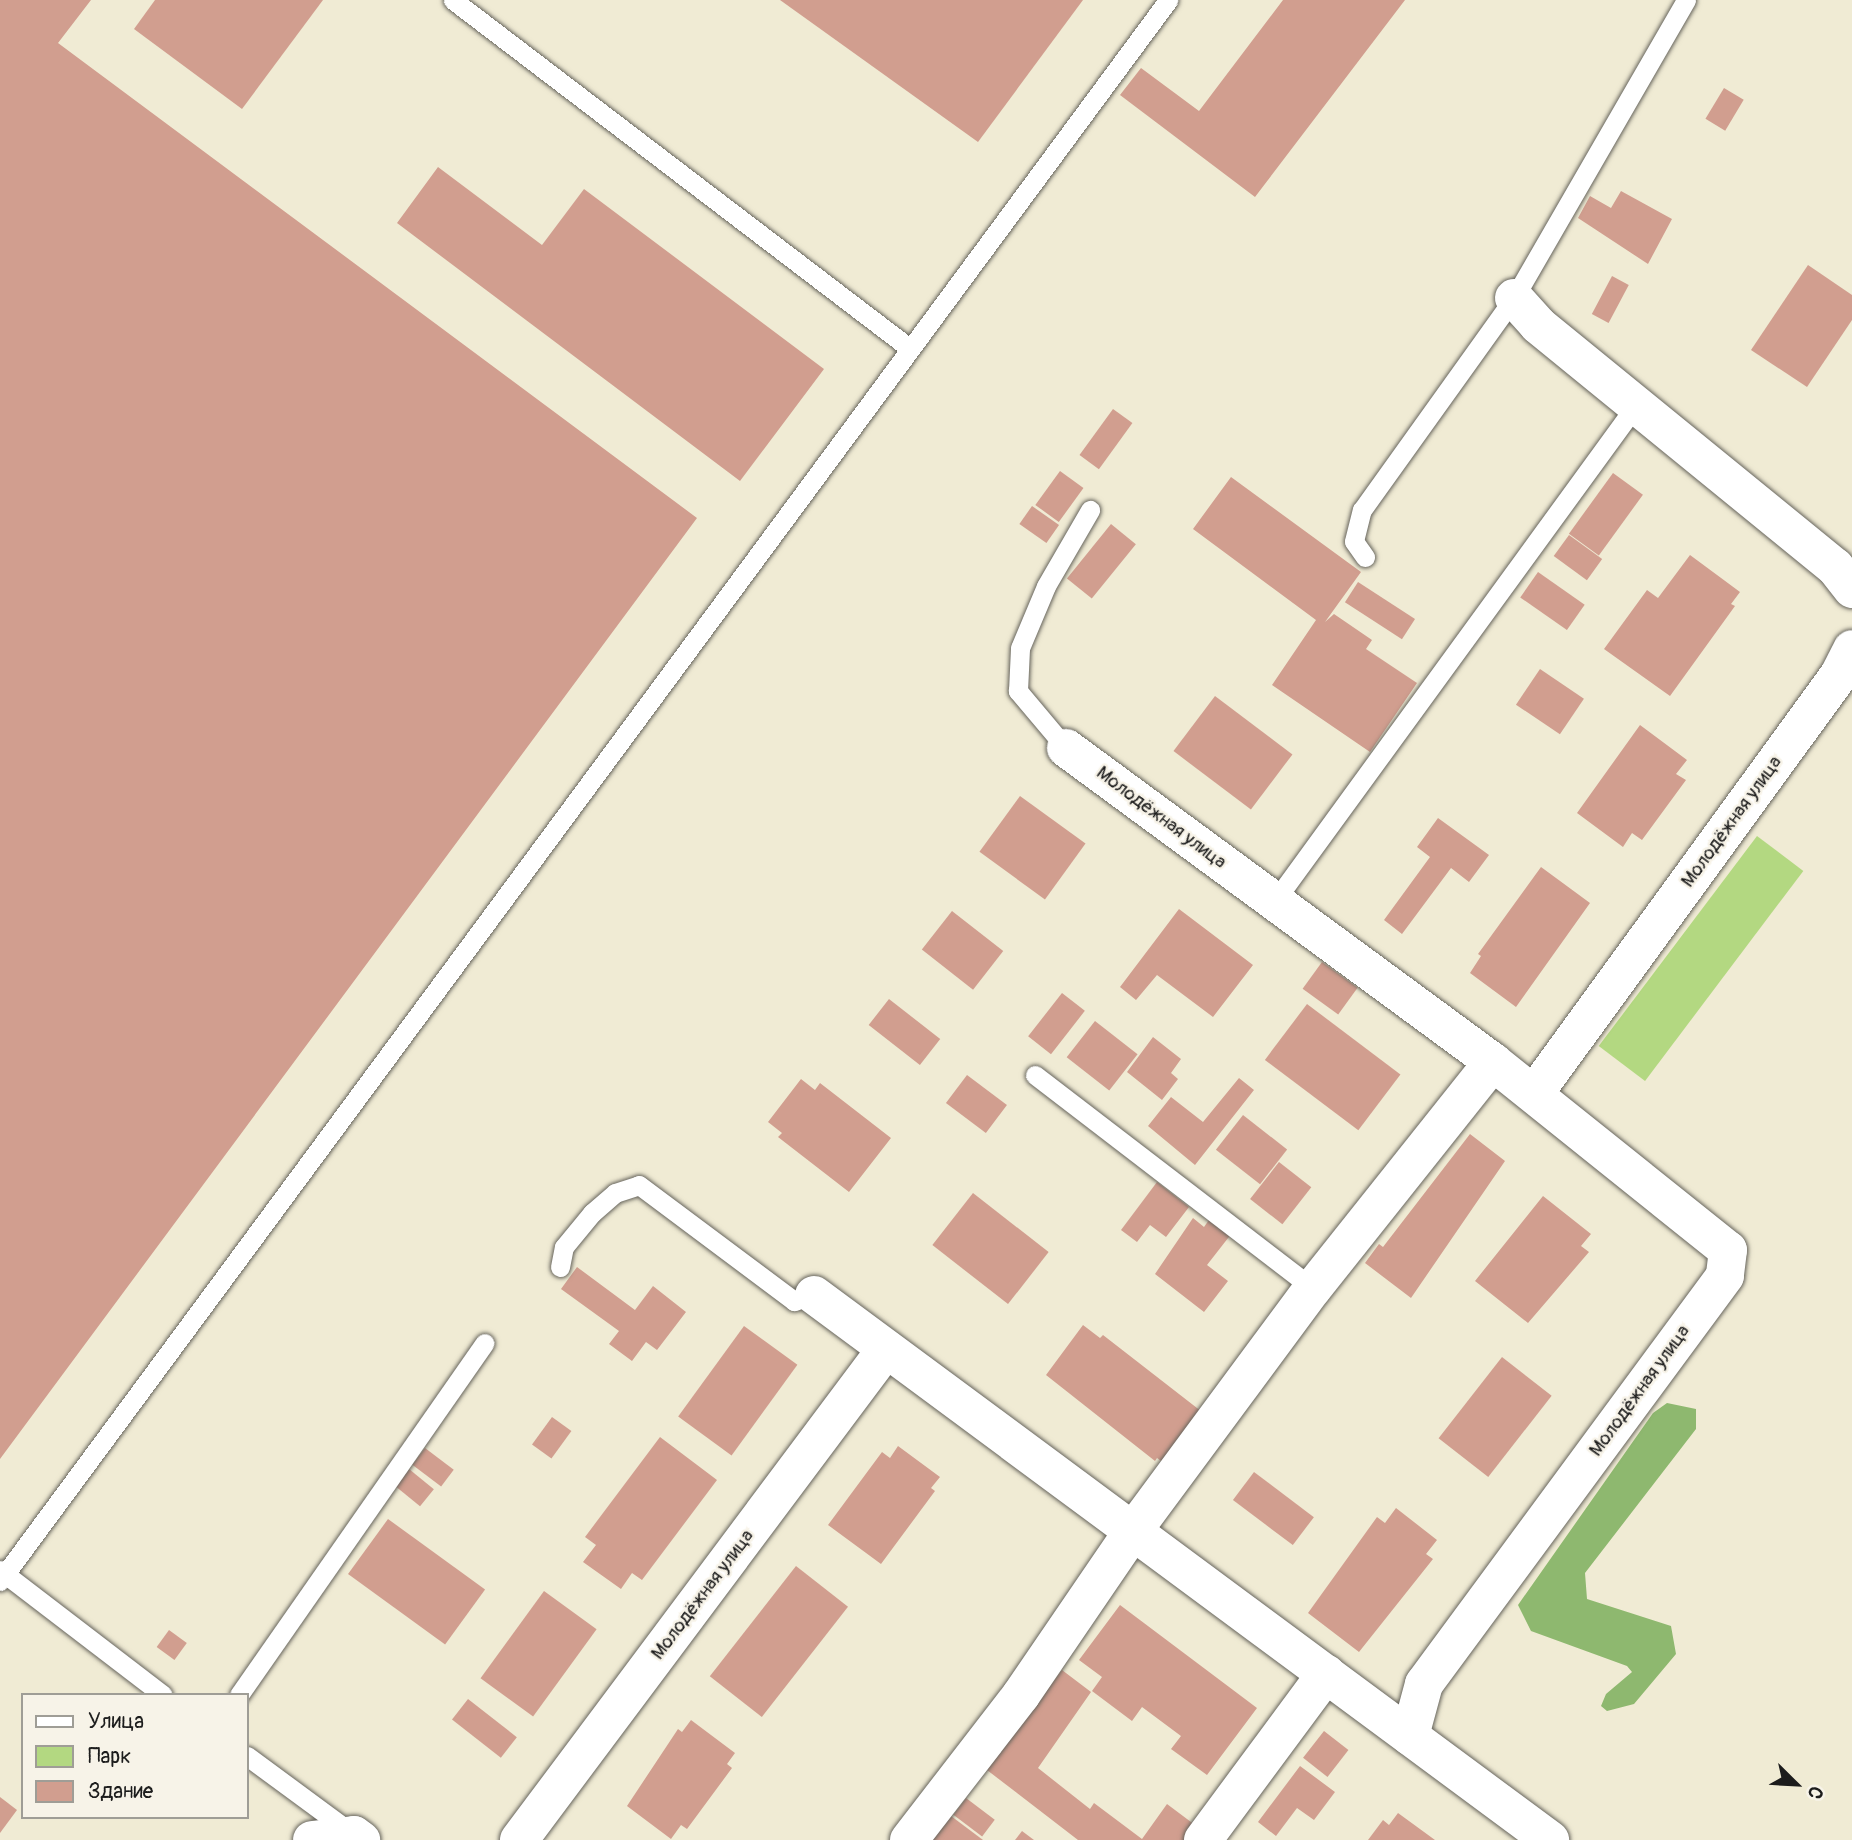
<!DOCTYPE html>
<html>
<head>
<meta charset="utf-8">
<style>
	body { margin:0 }
	#map { position:relative; width:1852px; height:1840px; overflow:hidden; background:#f0ebd4; font-family:Pangolin,sans-serif }
	div>[style] { position:absolute }
	.green>* { inset:0; background:#b3d881; transform-origin:0 0 }
	.forest>* { inset:0; background:#8eb86f }
	.building>* { inset:0; background:#d19e8f; transform-origin:0 0 }
	.roads { filter:drop-shadow(0 0 2px #66645c) drop-shadow(0 0 2px #66645c) }
	.lane>* { height:19px; margin:-9.5px; padding:0 9.5px; transform-origin:9.5px; border-radius:9.5px; background:#fff }
	.street>* { height:38px; margin:-19px; padding:0 19px; transform-origin:19px; border-radius:19px; background:#fff }
	span { translate:-50% -50%; white-space:nowrap; text-align:center; line-height:1.15; -webkit-text-stroke:5px #f7f3e8; paint-order:stroke }
	.street-label { font-size:19px; color:#1c1c1c }
	.legend { position:absolute; left:21px; top:1693px; width:228px; height:126px; box-sizing:border-box; background:#f7f3e8; border:2px solid #9f9d96; margin:0; padding:9px 12px; list-style:none; font-size:21px; color:#1c1c1c }
	.legend li { display:flex; align-items:center; gap:14px; height:35px }
	.legend b { width:35px; border:2px solid #9f9d96 }
	.north { position:absolute; left:1761px; top:1749px; width:70px; height:70px; -webkit-text-stroke:5px #f7f3e8; paint-order:stroke; rotate:114deg; font-size:19px; font-weight:700; line-height:28px; text-align:center; color:#1c1c1c }
	.north::after { content:''; display:block; margin:auto; width:24px; height:32px; background:#1c1c1c; clip-path:polygon(50% 0,100% 100%,50% 72%,0 100%) }
</style>
</head>
<body>
<div id="map">
	<div class="green">
		<div style="left:1757px;top:836px;width:58px;height:263px;rotate:37deg"></div>
	</div>
	<div class="forest">
		<div style="clip-path:polygon(1667px 1403px,1696px 1409px,1696px 1429px,1585px 1573px,1587px 1599px,1671px 1626px,1676px 1654px,1634px 1704px,1607px 1711px,1601px 1706px,1606px 1694px,1632px 1672px,1627px 1666px,1531px 1631px,1518px 1605px,1653px 1413px)"></div>
	</div>
	<div class="building">
		<div style="clip-path:polygon(0 0,91px 0,58px 43px,697px 518px,0 1459px)"></div>
		<div style="clip-path:polygon(155px 0,323px 0,242px 109px,134px 29px)"></div>
		<div style="clip-path:polygon(780px 0,1083px 0,978px 142px)"></div>
		<div style="clip-path:polygon(1283px 0,1405px 0,1255px 197px,1120px 95px,1141px 68px,1199px 111px)"></div>
		<div style="left:1724px;top:88px;width:23px;height:36px;rotate:31deg"></div>
		<div style="clip-path:polygon(438px 167px,542px 245px,584px 189px,824px 369px,740px 481px,397px 223px)"></div>
		<div style="clip-path:polygon(1621px 191px,1672px 219px,1648px 264px,1578px 218px,1590px 196px,1611px 208px)"></div>
		<div style="clip-path:polygon(1808px 265px,1852px 295px,1852px 320px,1807px 387px,1751px 350px)"></div>
		<div style="left:1612px;top:276px;width:19px;height:43px;rotate:28deg"></div>
		<div style="left:1113px;top:409px;width:24px;height:57px;rotate:36deg"></div>
		<div style="left:1060px;top:471px;width:29px;height:42px;rotate:36deg"></div>
		<div style="left:1613px;top:473px;width:37px;height:75px;rotate:36deg"></div>
		<div style="clip-path:polygon(1231px 477px,1361px 572px,1325px 622px,1334px 614px,1372px 640px,1366px 649px,1417px 683px,1370px 752px,1272px 685px,1316px 620px,1193px 529px)"></div>
		<div style="left:1032px;top:506px;width:33px;height:22px;rotate:35deg"></div>
		<div style="left:1111px;top:524px;width:32px;height:70px;rotate:39deg"></div>
		<div style="left:1569px;top:535px;width:41px;height:26px;rotate:36deg"></div>
		<div style="clip-path:polygon(1690px 555px,1740px 592px,1731px 604px,1735px 606px,1670px 696px,1604px 649px,1647px 590px,1658px 598px)"></div>
		<div style="left:1538px;top:572px;width:57px;height:31px;rotate:35deg"></div>
		<div style="left:1358px;top:582px;width:68px;height:24px;rotate:33deg"></div>
		<div style="left:1540px;top:669px;width:53px;height:43px;rotate:34deg"></div>
		<div style="left:1215px;top:696px;width:97px;height:69px;rotate:37deg"></div>
		<div style="clip-path:polygon(1640px 725px,1687px 760px,1676px 774px,1686px 780px,1642px 840px,1632px 833px,1623px 847px,1577px 813px)"></div>
		<div style="left:1020px;top:796px;width:81px;height:69px;rotate:36deg"></div>
		<div style="clip-path:polygon(1438px 818px,1489px 855px,1469px 882px,1451px 868px,1402px 934px,1384px 920px,1430px 857px,1417px 847px)"></div>
		<div style="clip-path:polygon(1541px 867px,1590px 903px,1516px 1007px,1470px 973px,1481px 956px,1478px 954px)"></div>
		<div style="clip-path:polygon(1179px 909px,1253px 965px,1213px 1017px,1157px 975px,1136px 1000px,1120px 987px)"></div>
		<div style="left:952px;top:911px;width:65px;height:49px;rotate:38deg"></div>
		<div style="left:1322px;top:962px;width:44px;height:33px;rotate:36deg"></div>
		<div style="left:1062px;top:993px;width:29px;height:55px;rotate:38deg"></div>
		<div style="left:889px;top:999px;width:65px;height:33px;rotate:38deg"></div>
		<div style="left:1307px;top:1004px;width:117px;height:70px;rotate:37deg"></div>
		<div style="left:1095px;top:1021px;width:54px;height:46px;rotate:38deg"></div>
		<div style="clip-path:polygon(1153px 1037px,1181px 1059px,1171px 1073px,1178px 1079px,1162px 1100px,1127px 1072px)"></div>
		<div style="left:967px;top:1075px;width:50px;height:35px;rotate:37deg"></div>
		<div style="clip-path:polygon(1239px 1078px,1254px 1090px,1195px 1165px,1148px 1126px,1171px 1097px,1203px 1122px)"></div>
		<div style="clip-path:polygon(801px 1079px,815px 1090px,820px 1083px,891px 1138px,849px 1192px,778px 1137px,782px 1133px,768px 1122px)"></div>
		<div style="left:1243px;top:1115px;width:56px;height:44px;rotate:38deg"></div>
		<div style="clip-path:polygon(1470px 1134px,1505px 1161px,1411px 1298px,1365px 1263px,1379px 1244px,1383px 1247px)"></div>
		<div style="left:1279px;top:1162px;width:41px;height:47px;rotate:38deg"></div>
		<div style="clip-path:polygon(1157px 1182px,1189px 1207px,1166px 1237px,1150px 1225px,1137px 1242px,1121px 1230px)"></div>
		<div style="left:973px;top:1193px;width:96px;height:66px;rotate:38deg"></div>
		<div style="clip-path:polygon(1543px 1196px,1591px 1234px,1581px 1246px,1589px 1252px,1528px 1323px,1475px 1281px)"></div>
		<div style="clip-path:polygon(1211px 1217px,1232px 1233px,1207px 1265px,1228px 1281px,1204px 1312px,1155px 1274px,1193px 1218px,1204px 1227px)"></div>
		<div style="clip-path:polygon(577px 1267px,635px 1310px,653px 1286px,686px 1312px,657px 1350px,646px 1342px,632px 1361px,609px 1344px,619px 1331px,561px 1289px)"></div>
		<div style="clip-path:polygon(1083px 1325px,1100px 1338px,1103px 1335px,1206px 1415px,1168px 1466px,1157px 1458px,1155px 1461px,1046px 1375px)"></div>
		<div style="left:744px;top:1326px;width:66px;height:112px;rotate:36deg"></div>
		<div style="left:1502px;top:1357px;width:63px;height:103px;rotate:38deg"></div>
		<div style="left:552px;top:1417px;width:24px;height:34px;rotate:36deg"></div>
		<div style="clip-path:polygon(660px 1437px,717px 1480px,642px 1580px,632px 1573px,621px 1589px,583px 1562px,596px 1545px,585px 1537px)"></div>
		<div style="clip-path:polygon(898px 1446px,940px 1477px,931px 1488px,935px 1491px,881px 1564px,828px 1525px,882px 1452px,890px 1458px)"></div>
		<div style="left:425px;top:1448px;width:36px;height:21px;rotate:37deg"></div>
		<div style="left:409px;top:1469px;width:32px;height:22px;rotate:39deg"></div>
		<div style="left:1254px;top:1472px;width:75px;height:35px;rotate:37deg"></div>
		<div style="clip-path:polygon(1396px 1508px,1437px 1540px,1426px 1554px,1433px 1559px,1359px 1652px,1308px 1613px,1377px 1517px,1385px 1523px)"></div>
		<div style="left:388px;top:1519px;width:120px;height:68px;rotate:36deg"></div>
		<div style="left:796px;top:1566px;width:66px;height:140px;rotate:38deg"></div>
		<div style="left:544px;top:1591px;width:65px;height:108px;rotate:36deg"></div>
		<div style="clip-path:polygon(1120px 1605px,1257px 1708px,1207px 1775px,1171px 1749px,1181px 1736px,1142px 1707px,1132px 1721px,1092px 1691px,1102px 1677px,1079px 1660px)"></div>
		<div style="left:169px;top:1630px;width:22px;height:21px;rotate:36deg"></div>
		<div style="clip-path:polygon(1062px 1670px,1091px 1692px,1038px 1768px,1090px 1809px,1094px 1803px,1142px 1839px,1167px 1804px,1195px 1825px,1184px 1840px,1078px 1840px,987px 1770px)"></div>
		<div style="left:468px;top:1699px;width:62px;height:26px;rotate:38deg"></div>
		<div style="clip-path:polygon(691px 1720px,735px 1753px,727px 1764px,732px 1768px,687px 1829px,681px 1825px,671px 1839px,627px 1806px,678px 1729px,682px 1732px)"></div>
		<div style="left:1324px;top:1731px;width:31px;height:34px;rotate:38deg"></div>
		<div style="clip-path:polygon(1300px 1766px,1335px 1792px,1314px 1820px,1297px 1808px,1276px 1836px,1258px 1822px)"></div>
		<div style="clip-path:polygon(0 1797px,17px 1810px,0 1833px)"></div>
		<div style="left:966px;top:1798px;width:36px;height:21px;rotate:37deg"></div>
		<div style="clip-path:polygon(1398px 1813px,1435px 1840px,1368px 1840px,1383px 1820px,1389px 1825px)"></div>
		<div style="clip-path:polygon(951px 1816px,983px 1840px,927px 1840px)"></div>
		<div style="clip-path:polygon(1022px 1831px,1034px 1840px,1015px 1840px)"></div>
	</div>
	<div class="roads">
		<div class="lane">
			<div style="left:453px;top:0;width:572px;rotate:37.33deg"></div>
			<div style="left:1365px;top:557px;width:19px;rotate:-125deg"></div>
			<div style="left:1354px;top:541px;width:32px;rotate:-76deg"></div>
			<div style="left:1362px;top:510px;width:261px;rotate:-54.4deg"></div>
			<div style="left:1514px;top:298px;width:344px;rotate:-60deg"></div>
			<div style="left:1066px;top:748px;width:75px;rotate:-130.1deg"></div>
			<div style="left:1018px;top:691px;width:43px;rotate:-87.3deg"></div>
			<div style="left:1020px;top:648px;width:67px;rotate:-67.2deg"></div>
			<div style="left:1046px;top:586px;width:88px;rotate:-59.9deg"></div>
			<div style="left:1274px;top:902px;width:615px;rotate:-53.93deg"></div>
			<div style="left:1035px;top:1075px;width:350px;rotate:37.5deg"></div>
			<div style="left:560px;top:1267px;width:20px;rotate:-79deg"></div>
			<div style="left:564px;top:1247px;width:44px;rotate:-50.5deg"></div>
			<div style="left:592px;top:1213px;width:30px;rotate:-41deg"></div>
			<div style="left:615px;top:1193px;width:25px;rotate:-18deg"></div>
			<div style="left:639px;top:1185px;width:194px;rotate:36.8deg"></div>
			<div style="left:794px;top:1301px;width:21px;rotate:-17deg"></div>
			<div style="left:0;top:1570px;width:205px;rotate:37.5deg"></div>
			<div style="left:0;top:1581px;width:1966px;rotate:-53.54deg"></div>
			<div style="left:239px;top:1695px;width:429px;rotate:-55.1deg"></div>
			<div style="left:247px;top:1756px;width:128px;rotate:36.4deg"></div>
		</div>
		<div class="street">
			<div style="left:1514px;top:298px;width:36px;rotate:48deg"></div>
			<div style="left:1538px;top:325px;width:383px;rotate:39.2deg"></div>
			<div style="left:1835px;top:567px;width:28px;rotate:52deg"></div>
			<div style="left:1066px;top:748px;width:530px;rotate:36.33deg"></div>
			<div style="left:1493px;top:1062px;width:301px;rotate:38.7deg"></div>
			<div style="left:1728px;top:1250px;width:26px;rotate:97deg"></div>
			<div style="left:1725px;top:1276px;width:507px;rotate:126.42deg"></div>
			<div style="left:1424px;top:1684px;width:54px;rotate:105.1deg"></div>
			<div style="left:1534px;top:1094px;width:518px;rotate:-53.95deg"></div>
			<div style="left:1839px;top:675px;width:29px;rotate:-63deg"></div>
			<div style="left:814px;top:1295px;width:916px;rotate:36.52deg"></div>
			<div style="left:312px;top:1840px;width:42px;rotate:-6.8deg"></div>
			<div style="left:354px;top:1835px;width:9px;rotate:36deg"></div>
			<div style="left:519px;top:1840px;width:613px;rotate:-53.22deg"></div>
			<div style="left:909px;top:1840px;width:183px;rotate:-52.3deg"></div>
			<div style="left:1021px;top:1695px;width:199px;rotate:-55.7deg"></div>
			<div style="left:1133px;top:1531px;width:302px;rotate:-53.5deg"></div>
			<div style="left:1313px;top:1288px;width:289px;rotate:-51.5deg"></div>
			<div style="left:1203px;top:1840px;width:207px;rotate:-53.5deg"></div>
		</div>
	</div>
	<div class="street-label">
		<span style="left:1161px;top:818px;rotate:37deg">Молодёжная улица</span>
		<span style="left:1732px;top:822px;rotate:-54deg">Молодёжная улица</span>
		<span style="left:1640px;top:1391px;rotate:-54deg">Молодёжная улица</span>
		<span style="left:703px;top:1595px;rotate:-53deg">Молодёжная улица</span>
	</div>
	<ul class="legend">
	<li><b style="height:9px;background:#fff"></b>Улица</li>
	<li><b style="height:19px;background:#b3d881"></b>Парк</li>
	<li><b style="height:19px;background:#d19e8f"></b>Здание</li>
	</ul>
	<div class="north">С</div>
</div>
</body>
</html>
